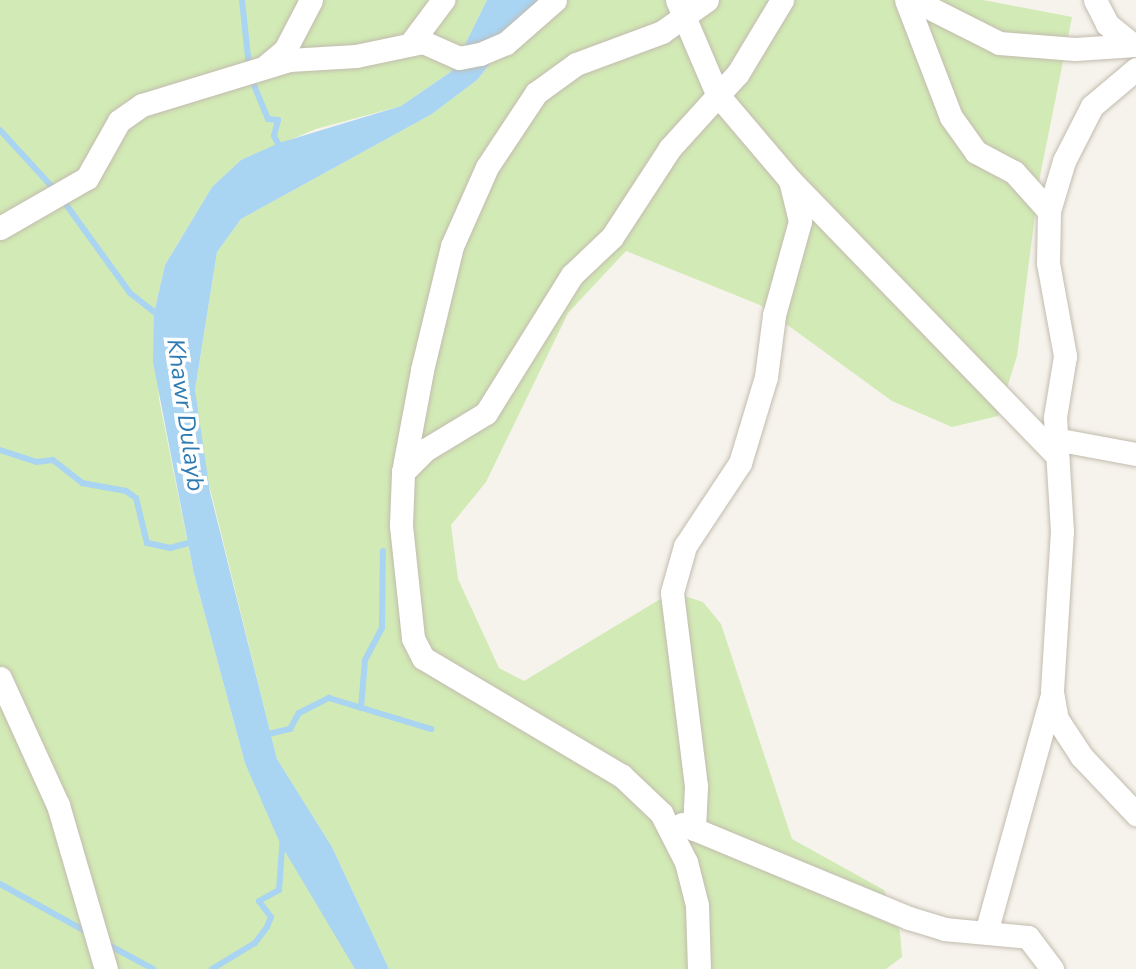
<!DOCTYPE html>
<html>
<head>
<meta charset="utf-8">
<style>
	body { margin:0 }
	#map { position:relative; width:1136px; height:969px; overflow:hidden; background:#f6f3ec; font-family:"Nunito Sans",sans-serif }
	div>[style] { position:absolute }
	.green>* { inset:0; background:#d2eab5 }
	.water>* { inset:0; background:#a9d4f2 }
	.stream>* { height:6px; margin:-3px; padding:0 3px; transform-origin:3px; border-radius:3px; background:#a9d4f2 }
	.roads { filter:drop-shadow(0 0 2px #c2bbae) drop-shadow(0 0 2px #c2bbae) }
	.minor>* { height:23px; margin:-11.5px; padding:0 11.5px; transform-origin:11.5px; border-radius:11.5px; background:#fff }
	span { translate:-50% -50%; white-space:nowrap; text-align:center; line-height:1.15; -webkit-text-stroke:7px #fff; paint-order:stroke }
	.water-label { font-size:24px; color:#2e7ab2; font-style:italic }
</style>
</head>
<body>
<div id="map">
	<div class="green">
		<div style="clip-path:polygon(0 0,487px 0,452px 71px,401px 106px,316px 129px,241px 160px,212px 187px,165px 265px,154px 313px,159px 399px,194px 574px,245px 763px,355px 969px,0 969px)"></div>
		<div style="clip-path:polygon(541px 0,983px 0,1072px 17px,1040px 176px,1017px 356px,998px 416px,952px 427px,892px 401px,760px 305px,626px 251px,568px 313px,486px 482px,451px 525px,458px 579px,499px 668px,524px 681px,672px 592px,703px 602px,721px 624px,792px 839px,884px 890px,900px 932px,902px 957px,886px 969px,389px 969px,332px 847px,277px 759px,198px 440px,195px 390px,217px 252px,241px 219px,432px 114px,477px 80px)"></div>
	</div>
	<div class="water">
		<div style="clip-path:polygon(487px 0,541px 0,477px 80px,432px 114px,241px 219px,217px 252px,195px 390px,210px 492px,277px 759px,332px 847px,389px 969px,355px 969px,280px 843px,245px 763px,194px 574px,153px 362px,154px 313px,165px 265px,212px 187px,241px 160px,279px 143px,401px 106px,452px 71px)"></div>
	</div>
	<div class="stream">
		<div style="left:242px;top:0;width:67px;rotate:84deg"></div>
		<div style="left:251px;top:78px;width:44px;rotate:67.5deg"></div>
		<div style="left:268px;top:119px;width:10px;rotate:6deg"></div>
		<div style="left:278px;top:120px;width:16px;rotate:104deg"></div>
		<div style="left:274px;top:136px;width:15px;rotate:62deg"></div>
		<div style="left:0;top:130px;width:81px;rotate:47.5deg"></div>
		<div style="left:62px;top:199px;width:116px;rotate:54.1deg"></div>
		<div style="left:130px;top:293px;width:37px;rotate:38deg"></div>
		<div style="left:0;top:450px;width:38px;rotate:18deg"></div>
		<div style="left:36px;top:462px;width:17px;rotate:-7deg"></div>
		<div style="left:53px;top:460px;width:37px;rotate:38deg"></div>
		<div style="left:82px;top:483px;width:45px;rotate:10.3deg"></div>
		<div style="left:126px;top:491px;width:12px;rotate:35deg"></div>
		<div style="left:136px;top:498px;width:46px;rotate:76.3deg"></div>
		<div style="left:147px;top:543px;width:24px;rotate:12deg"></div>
		<div style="left:170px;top:548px;width:27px;rotate:-15deg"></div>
		<div style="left:361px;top:708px;width:48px;rotate:-85.2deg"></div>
		<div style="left:365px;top:660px;width:36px;rotate:-62deg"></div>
		<div style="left:382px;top:628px;width:77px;rotate:-89.3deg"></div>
		<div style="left:264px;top:735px;width:27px;rotate:-13deg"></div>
		<div style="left:290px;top:729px;width:18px;rotate:-61deg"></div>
		<div style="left:299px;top:713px;width:34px;rotate:-27deg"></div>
		<div style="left:329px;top:698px;width:107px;rotate:16.9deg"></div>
		<div style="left:0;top:884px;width:99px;rotate:28.9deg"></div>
		<div style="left:105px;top:943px;width:55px;rotate:28.4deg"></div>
		<div style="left:212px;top:969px;width:50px;rotate:-31.2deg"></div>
		<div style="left:255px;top:943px;width:20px;rotate:-53deg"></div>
		<div style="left:267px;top:927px;width:11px;rotate:-68deg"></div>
		<div style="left:271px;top:917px;width:20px;rotate:-127deg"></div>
		<div style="left:259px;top:901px;width:23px;rotate:-29deg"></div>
		<div style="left:279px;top:890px;width:54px;rotate:-85.8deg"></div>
	</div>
	<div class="roads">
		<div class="minor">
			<div style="left:677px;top:0;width:102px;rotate:66.9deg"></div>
			<div style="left:717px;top:94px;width:113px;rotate:49.7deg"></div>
			<div style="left:790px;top:180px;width:380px;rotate:45.9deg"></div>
			<div style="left:906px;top:0;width:125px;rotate:69deg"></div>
			<div style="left:951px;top:117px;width:43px;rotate:54.5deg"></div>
			<div style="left:976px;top:152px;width:43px;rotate:27.8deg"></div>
			<div style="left:1014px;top:172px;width:52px;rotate:48.1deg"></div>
			<div style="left:914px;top:0;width:95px;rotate:26.8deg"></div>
			<div style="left:999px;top:43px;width:76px;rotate:4.5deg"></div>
			<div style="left:1075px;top:49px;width:61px;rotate:-3.8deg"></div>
			<div style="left:1095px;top:0;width:27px;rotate:63deg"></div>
			<div style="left:1107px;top:24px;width:33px;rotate:39deg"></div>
			<div style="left:411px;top:43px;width:54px;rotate:-53.3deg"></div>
			<div style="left:267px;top:65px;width:23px;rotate:-40deg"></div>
			<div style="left:285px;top:50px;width:56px;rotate:-62.5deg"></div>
			<div style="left:1136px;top:69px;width:57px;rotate:139.9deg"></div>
			<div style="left:1092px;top:106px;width:62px;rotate:117deg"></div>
			<div style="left:1064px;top:161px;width:52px;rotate:106.7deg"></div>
			<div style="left:1049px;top:211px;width:52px;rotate:91.1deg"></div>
			<div style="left:1048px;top:263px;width:95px;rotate:79.6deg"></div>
			<div style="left:1065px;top:356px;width:62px;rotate:99.3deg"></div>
			<div style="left:1055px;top:417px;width:114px;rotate:86.5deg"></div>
			<div style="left:1062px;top:531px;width:161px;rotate:93.6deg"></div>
			<div style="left:1052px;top:692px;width:27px;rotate:80deg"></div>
			<div style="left:1057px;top:719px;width:45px;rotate:56.7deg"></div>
			<div style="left:1082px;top:757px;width:79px;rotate:46.5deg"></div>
			<div style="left:0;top:228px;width:100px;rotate:-29.9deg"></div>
			<div style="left:87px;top:178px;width:65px;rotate:-60.7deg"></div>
			<div style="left:119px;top:121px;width:28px;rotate:-35deg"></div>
			<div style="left:142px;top:105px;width:154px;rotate:-17deg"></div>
			<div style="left:289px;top:60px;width:67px;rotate:-3.4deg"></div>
			<div style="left:356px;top:56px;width:68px;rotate:-11.8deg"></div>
			<div style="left:423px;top:42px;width:39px;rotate:24deg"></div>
			<div style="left:459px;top:58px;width:21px;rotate:-11deg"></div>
			<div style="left:480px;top:54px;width:28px;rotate:-23deg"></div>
			<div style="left:506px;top:43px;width:65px;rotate:-41.3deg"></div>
			<div style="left:1055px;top:439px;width:82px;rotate:10.5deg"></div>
			<div style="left:403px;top:472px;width:31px;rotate:-45deg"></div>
			<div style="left:425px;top:450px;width:71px;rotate:-31.2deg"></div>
			<div style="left:486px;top:413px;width:163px;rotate:-58.1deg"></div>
			<div style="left:572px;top:275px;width:55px;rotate:-43.5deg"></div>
			<div style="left:612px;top:237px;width:106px;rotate:-56.9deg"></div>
			<div style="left:670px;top:148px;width:101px;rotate:-47.8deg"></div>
			<div style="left:738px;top:73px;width:85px;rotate:-58.9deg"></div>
			<div style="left:0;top:678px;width:140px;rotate:65.5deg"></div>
			<div style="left:58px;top:805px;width:171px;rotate:73.7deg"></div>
			<div style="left:682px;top:824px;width:246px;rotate:22.5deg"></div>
			<div style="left:909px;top:918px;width:37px;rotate:17deg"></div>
			<div style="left:944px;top:929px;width:84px;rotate:5.4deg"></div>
			<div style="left:1028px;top:937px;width:40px;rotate:53deg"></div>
			<div style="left:694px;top:829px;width:43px;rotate:-87.3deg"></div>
			<div style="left:696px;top:786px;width:195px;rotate:-97.1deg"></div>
			<div style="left:672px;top:592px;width:48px;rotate:-74.2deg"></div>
			<div style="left:685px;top:546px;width:100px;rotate:-56.5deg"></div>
			<div style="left:740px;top:463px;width:90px;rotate:-73.2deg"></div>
			<div style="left:766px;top:377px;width:63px;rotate:-82.6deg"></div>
			<div style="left:774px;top:315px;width:98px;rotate:-74.5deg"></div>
			<div style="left:800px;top:221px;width:42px;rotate:-103.7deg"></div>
			<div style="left:987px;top:929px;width:240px;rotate:-74.5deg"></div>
			<div style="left:699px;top:969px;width:64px;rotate:-91.8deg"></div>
			<div style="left:697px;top:905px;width:44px;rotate:-104.3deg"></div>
			<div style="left:686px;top:862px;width:55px;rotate:-117deg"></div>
			<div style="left:661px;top:813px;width:54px;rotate:-136.5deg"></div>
			<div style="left:622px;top:776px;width:231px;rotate:-149.3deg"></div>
			<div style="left:423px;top:658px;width:22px;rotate:-117deg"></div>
			<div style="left:413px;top:638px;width:114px;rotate:-96.1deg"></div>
			<div style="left:401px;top:525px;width:53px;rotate:-87.8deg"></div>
			<div style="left:403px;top:472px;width:104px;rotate:-79.4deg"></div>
			<div style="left:422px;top:370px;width:128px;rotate:-76.4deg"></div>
			<div style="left:452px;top:246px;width:86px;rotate:-66.1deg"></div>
			<div style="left:487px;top:167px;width:89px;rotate:-56.5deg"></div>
			<div style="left:536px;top:93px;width:49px;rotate:-35.9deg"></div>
			<div style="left:576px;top:64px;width:92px;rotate:-20.4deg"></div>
			<div style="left:662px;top:32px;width:55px;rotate:-35.4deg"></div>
		</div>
	</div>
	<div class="water-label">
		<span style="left:185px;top:415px;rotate:82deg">Khawr Dulayb</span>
	</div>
</div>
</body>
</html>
